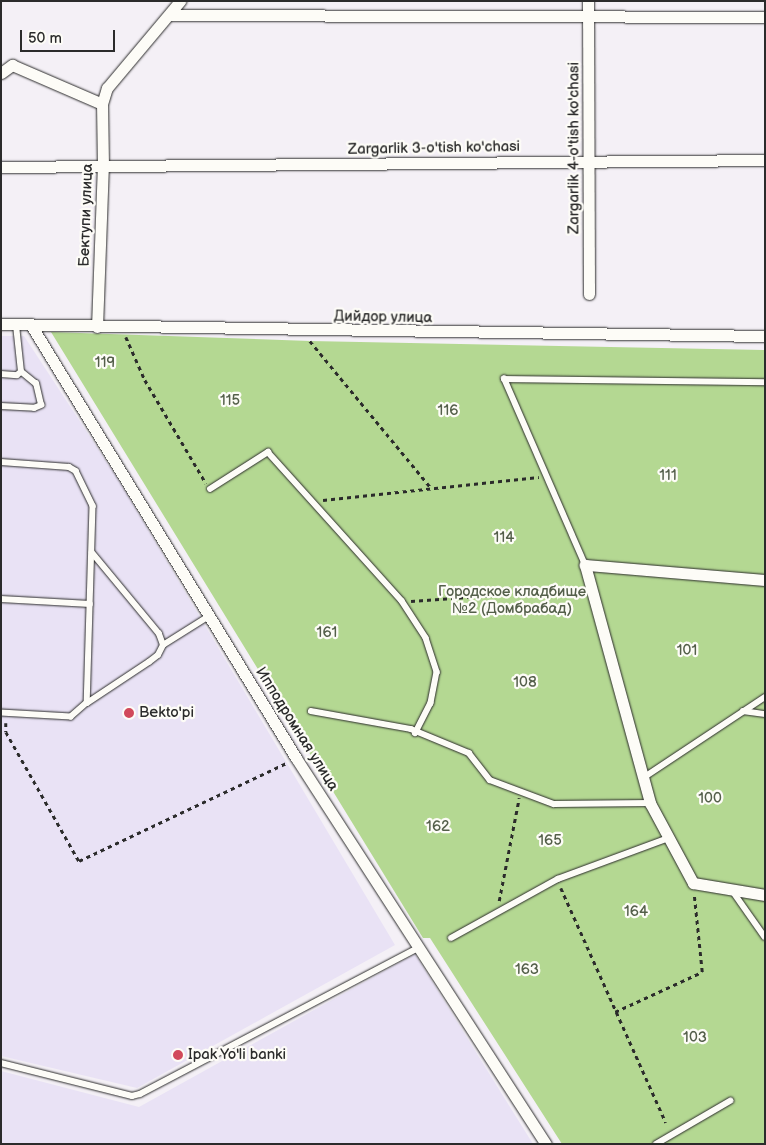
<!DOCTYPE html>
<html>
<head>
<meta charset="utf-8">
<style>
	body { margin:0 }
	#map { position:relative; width:766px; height:1145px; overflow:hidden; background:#f4f0f6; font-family:"Balsamiq Sans",sans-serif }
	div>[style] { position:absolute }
	.built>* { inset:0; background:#e9e2f5 }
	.green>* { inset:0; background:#b4d892 }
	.path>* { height:2.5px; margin-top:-1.25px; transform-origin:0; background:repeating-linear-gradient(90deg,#2b2b2b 0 4px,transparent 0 8px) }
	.roads { filter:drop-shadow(0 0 1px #2b2b2b) drop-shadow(0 0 1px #2b2b2b) }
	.lane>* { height:5.5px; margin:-2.75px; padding:0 2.75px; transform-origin:2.75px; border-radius:2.75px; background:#fdfcf7 }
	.street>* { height:11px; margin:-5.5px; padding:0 5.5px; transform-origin:5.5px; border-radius:5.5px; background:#fdfcf7 }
	.dots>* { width:14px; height:14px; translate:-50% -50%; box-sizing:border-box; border:2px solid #fdfcf7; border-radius:50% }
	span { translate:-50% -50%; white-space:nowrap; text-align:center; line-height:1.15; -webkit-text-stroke:4.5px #fdfcf7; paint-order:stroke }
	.street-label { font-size:15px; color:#2b2b2b }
	.park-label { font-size:15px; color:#545f4a }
	.poi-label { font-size:15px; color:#2b2b2b }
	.left { translate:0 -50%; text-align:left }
	.frame { position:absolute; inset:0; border:2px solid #2b2b2b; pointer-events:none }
	.scale { position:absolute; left:20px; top:30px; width:95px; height:22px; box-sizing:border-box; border:2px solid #2b2b2b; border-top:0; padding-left:6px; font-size:15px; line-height:18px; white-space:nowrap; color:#2b2b2b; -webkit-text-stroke:4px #fdfcf7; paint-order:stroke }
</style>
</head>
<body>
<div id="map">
	<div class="built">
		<div style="clip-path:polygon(1px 336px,24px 336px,119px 481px,395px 945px,137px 1088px,1px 1056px)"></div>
		<div style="clip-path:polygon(415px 954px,533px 1144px,1px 1144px,1px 1071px,139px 1107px)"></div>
	</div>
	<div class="green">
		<div style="clip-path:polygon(51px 332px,310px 341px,765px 350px,765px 1144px,562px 1144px,430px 938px,423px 938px)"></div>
	</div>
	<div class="path">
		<div style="left:126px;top:337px;width:47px;rotate:66.2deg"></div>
		<div style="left:145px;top:380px;width:120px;rotate:59.4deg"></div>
		<div style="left:310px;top:341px;width:190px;rotate:50.5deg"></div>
		<div style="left:323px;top:500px;width:217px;rotate:-6.1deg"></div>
		<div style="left:411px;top:601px;width:169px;rotate:-4.1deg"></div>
		<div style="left:6px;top:723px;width:9px;rotate:90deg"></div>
		<div style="left:6px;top:732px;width:148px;rotate:60.5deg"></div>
		<div style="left:79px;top:861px;width:229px;rotate:-25.3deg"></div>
		<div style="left:561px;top:888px;width:257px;rotate:65.9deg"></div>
		<div style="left:499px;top:901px;width:105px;rotate:-79deg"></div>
		<div style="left:615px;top:1012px;width:96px;rotate:-24.7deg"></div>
		<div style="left:702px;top:972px;width:78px;rotate:-95.9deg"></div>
	</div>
	<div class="roads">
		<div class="lane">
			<div style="left:1px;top:374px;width:16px;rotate:4deg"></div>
			<div style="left:17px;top:375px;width:5px;rotate:-37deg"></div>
			<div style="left:21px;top:372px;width:47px;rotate:-96.1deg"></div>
			<div style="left:1px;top:406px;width:33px;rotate:3deg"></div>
			<div style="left:34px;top:408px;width:8px;rotate:-23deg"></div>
			<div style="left:41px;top:405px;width:22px;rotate:-103deg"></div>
			<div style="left:36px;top:384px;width:19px;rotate:-141deg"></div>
			<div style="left:1px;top:462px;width:68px;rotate:4.2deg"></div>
			<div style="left:69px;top:467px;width:8px;rotate:30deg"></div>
			<div style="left:76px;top:471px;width:39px;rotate:64deg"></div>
			<div style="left:93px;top:506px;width:197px;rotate:91.7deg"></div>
			<div style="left:87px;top:703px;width:21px;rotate:139deg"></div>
			<div style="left:71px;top:717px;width:70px;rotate:-176.7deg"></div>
			<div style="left:210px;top:489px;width:69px;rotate:-32.5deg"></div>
			<div style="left:268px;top:452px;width:200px;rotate:48deg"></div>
			<div style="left:402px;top:601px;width:44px;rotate:57deg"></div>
			<div style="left:426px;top:638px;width:36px;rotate:72deg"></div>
			<div style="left:437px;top:672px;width:32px;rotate:101deg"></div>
			<div style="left:431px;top:703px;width:34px;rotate:117deg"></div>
			<div style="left:585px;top:565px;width:203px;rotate:-113.5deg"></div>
			<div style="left:504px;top:379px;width:261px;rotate:0.7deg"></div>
			<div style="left:1px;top:599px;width:89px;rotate:3.2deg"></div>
			<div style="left:163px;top:645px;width:54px;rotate:-32.2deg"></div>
			<div style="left:87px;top:703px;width:74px;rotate:-33.5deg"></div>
			<div style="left:149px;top:662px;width:11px;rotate:-38deg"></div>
			<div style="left:158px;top:655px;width:11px;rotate:-63deg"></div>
			<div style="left:163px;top:645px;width:12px;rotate:-110deg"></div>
			<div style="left:159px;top:634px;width:105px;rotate:-129.6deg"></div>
			<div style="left:311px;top:711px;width:102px;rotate:10.2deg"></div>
			<div style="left:411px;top:729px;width:63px;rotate:22.5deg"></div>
			<div style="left:469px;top:753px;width:34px;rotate:52deg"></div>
			<div style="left:490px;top:780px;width:68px;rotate:20.6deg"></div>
			<div style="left:554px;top:804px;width:96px;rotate:-0.6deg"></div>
			<div style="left:743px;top:711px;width:22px;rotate:8deg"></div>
			<div style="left:643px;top:778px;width:146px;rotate:-33.6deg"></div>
			<div style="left:732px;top:890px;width:57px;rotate:54.9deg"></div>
			<div style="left:451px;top:938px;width:122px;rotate:-28.9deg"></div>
			<div style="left:558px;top:879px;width:118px;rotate:-20.3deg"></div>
			<div style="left:1px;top:1063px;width:135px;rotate:14.1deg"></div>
			<div style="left:132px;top:1096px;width:8px;rotate:-14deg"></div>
			<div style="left:140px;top:1094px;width:314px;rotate:-27.7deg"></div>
			<div style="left:656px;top:1144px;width:86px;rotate:-30.2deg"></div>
		</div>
		<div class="street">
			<div style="left:588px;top:1px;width:293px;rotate:89.8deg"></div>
			<div style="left:171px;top:15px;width:594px;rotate:0.19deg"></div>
			<div style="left:1px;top:73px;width:14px;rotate:-36deg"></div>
			<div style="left:12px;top:65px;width:98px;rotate:23.4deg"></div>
			<div style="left:1px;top:167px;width:764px;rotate:-0.52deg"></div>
			<div style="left:1px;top:324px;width:764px;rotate:0.9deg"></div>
			<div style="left:31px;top:325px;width:508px;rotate:58.53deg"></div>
			<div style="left:296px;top:758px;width:460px;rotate:57.1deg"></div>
			<div style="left:97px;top:327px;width:161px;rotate:-87.9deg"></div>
			<div style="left:103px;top:166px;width:62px;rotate:-90.9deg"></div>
			<div style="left:102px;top:104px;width:17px;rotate:-73deg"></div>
			<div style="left:107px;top:88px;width:114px;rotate:-50deg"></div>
			<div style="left:765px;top:580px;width:181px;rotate:-175.2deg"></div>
			<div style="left:585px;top:565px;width:247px;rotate:74.7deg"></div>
			<div style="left:650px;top:803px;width:91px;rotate:61.7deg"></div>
			<div style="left:693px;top:883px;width:73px;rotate:9.5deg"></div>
		</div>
	</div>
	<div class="dots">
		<div style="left:129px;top:713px;background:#d1495b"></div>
		<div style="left:178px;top:1055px;background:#d1495b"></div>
	</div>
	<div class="street-label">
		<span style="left:434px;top:148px;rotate:-1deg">Zargarlik 3-o'tish ko'chasi</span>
		<span style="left:574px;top:148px;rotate:-90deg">Zargarlik 4-o'tish ko'chasi</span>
		<span style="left:86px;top:215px;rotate:-88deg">Бектупи улица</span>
		<span style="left:383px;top:317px;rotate:1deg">Дийдор улица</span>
		<span style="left:297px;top:729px;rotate:58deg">Ипподромная улица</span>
	</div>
	<div class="park-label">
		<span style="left:105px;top:363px">119</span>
		<span style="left:230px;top:401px">115</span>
		<span style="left:448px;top:411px">116</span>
		<span style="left:668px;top:476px">111</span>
		<span style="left:504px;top:538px">114</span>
		<span style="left:512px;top:600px">Городское кладбище<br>№2 (Домбрабад)</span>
		<span style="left:327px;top:633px">161</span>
		<span style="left:687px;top:651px">101</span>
		<span style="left:525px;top:683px">108</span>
		<span style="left:710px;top:799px">100</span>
		<span style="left:438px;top:827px">162</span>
		<span style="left:550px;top:841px">165</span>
		<span style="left:636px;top:912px">164</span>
		<span style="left:527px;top:970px">163</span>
		<span style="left:695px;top:1038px">103</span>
	</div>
	<div class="poi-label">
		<span class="left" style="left:139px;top:713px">Bekto'pi</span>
		<span class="left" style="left:188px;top:1055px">Ipak Yo'li banki</span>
	</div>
	<div class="frame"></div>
	<div class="scale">50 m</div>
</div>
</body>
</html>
